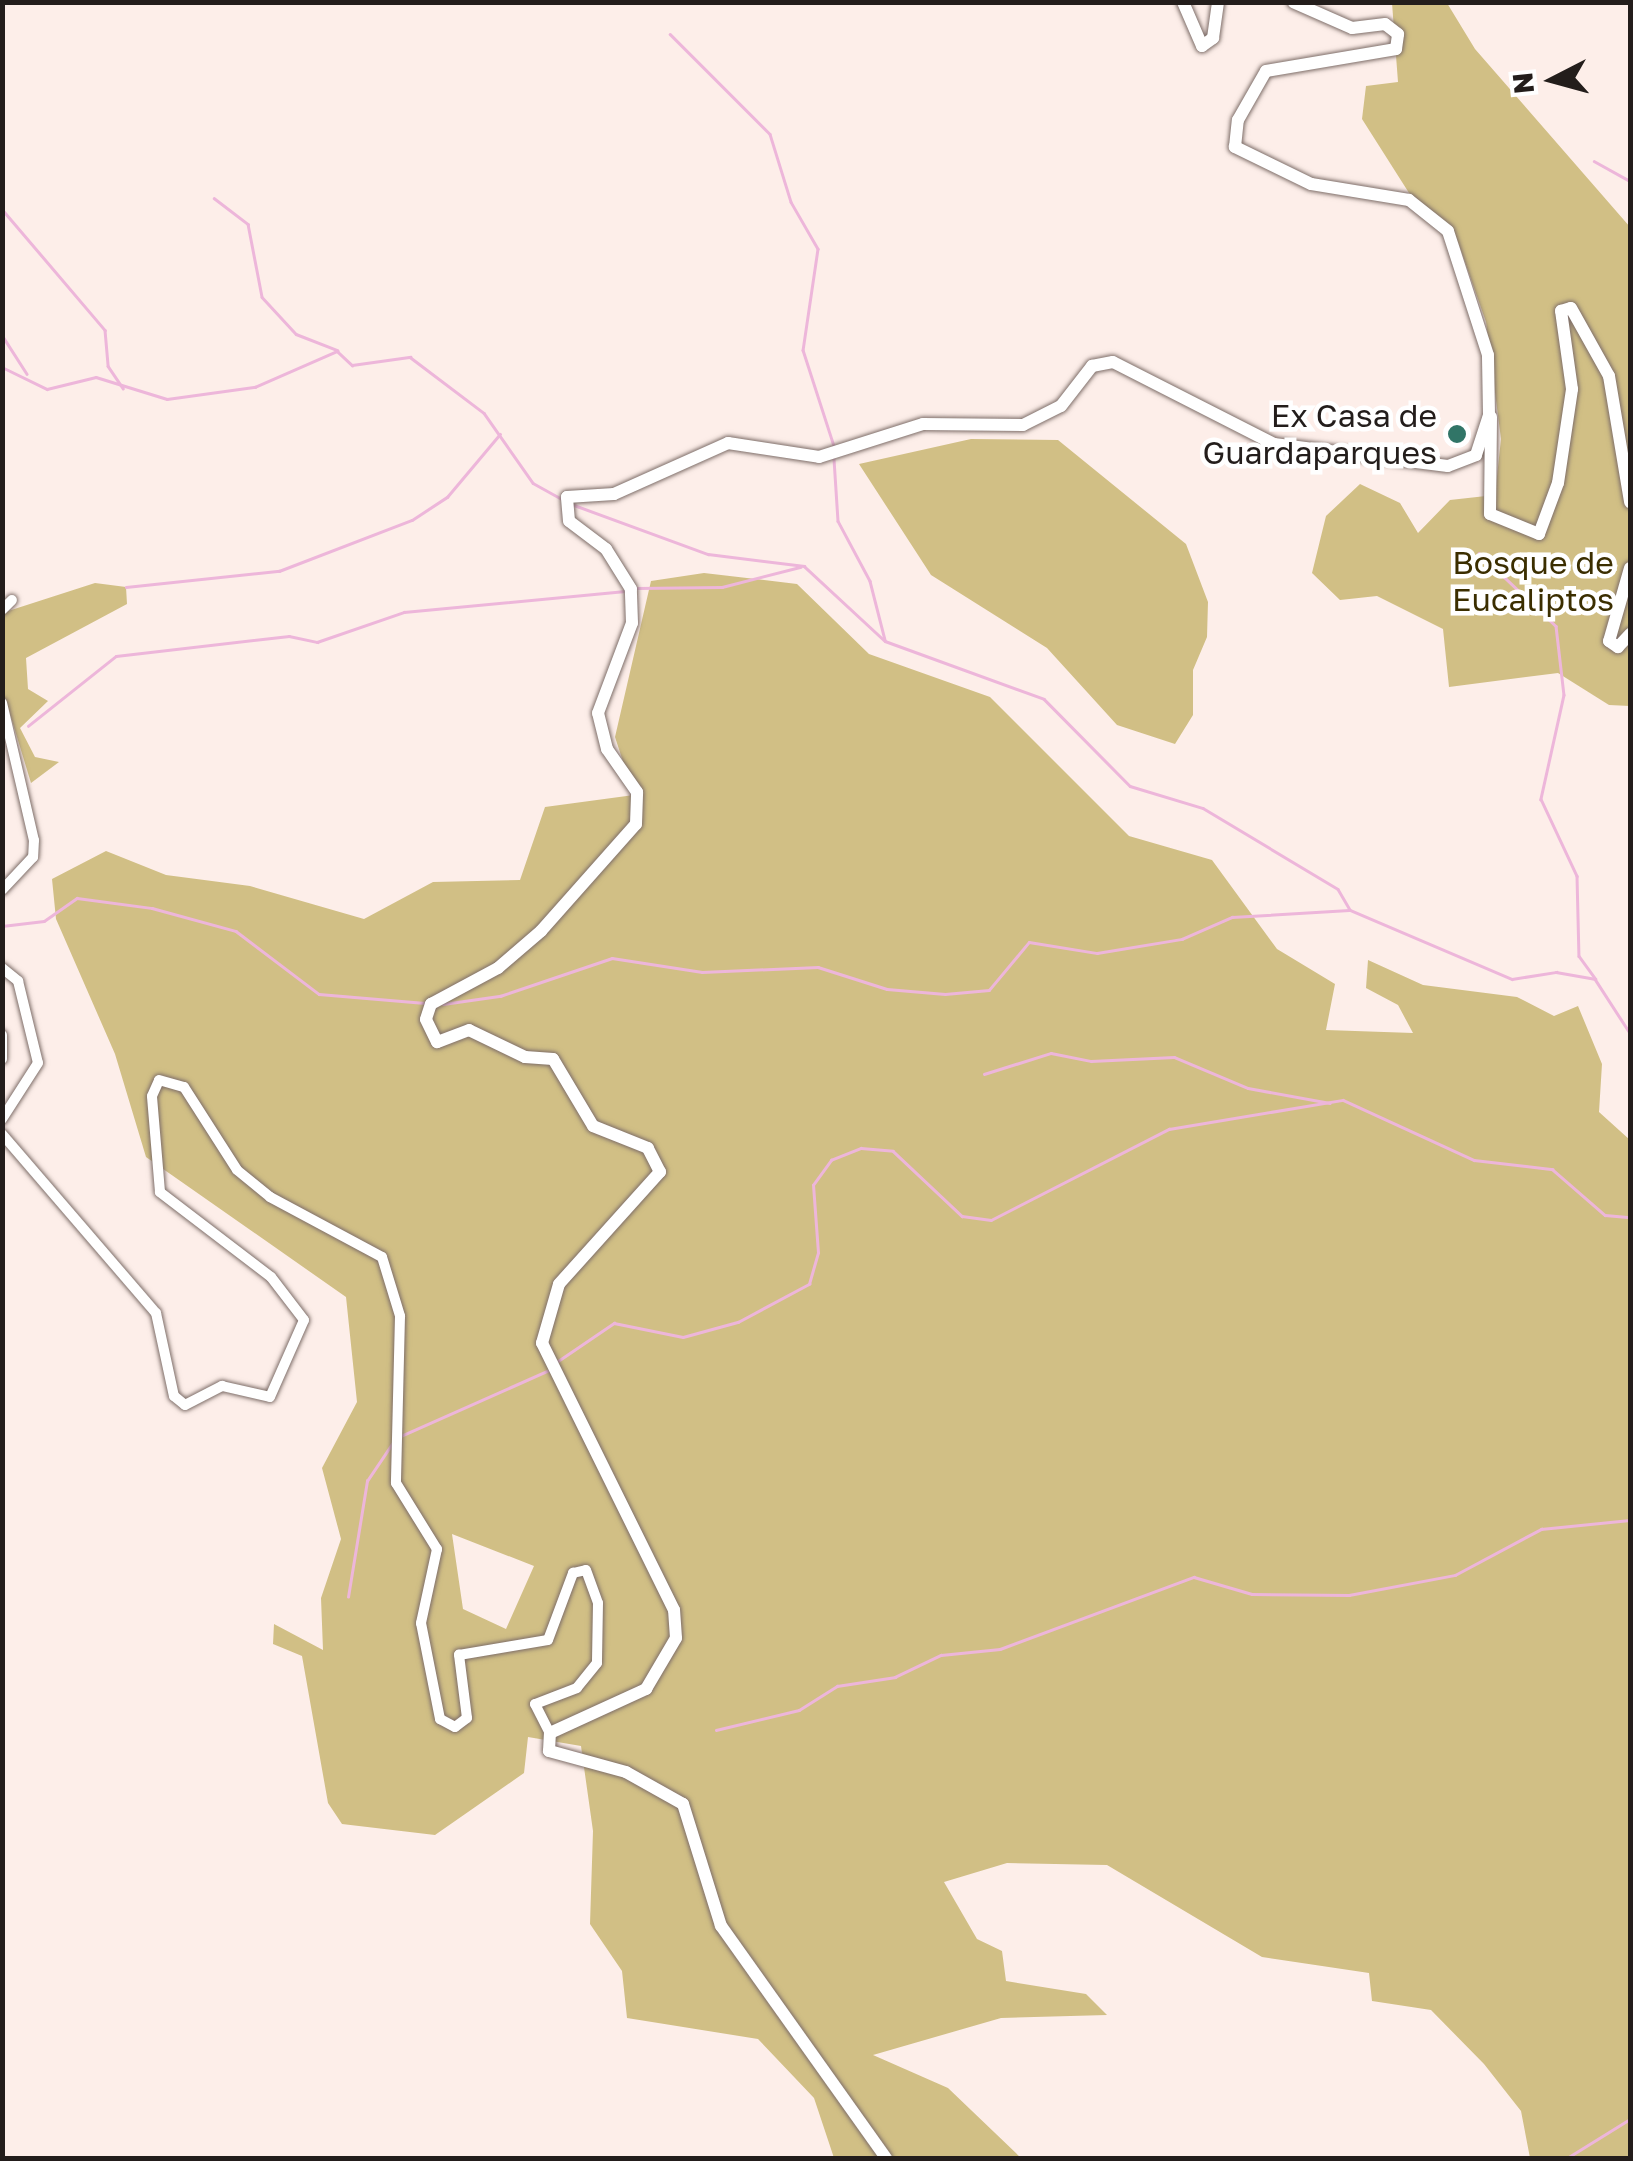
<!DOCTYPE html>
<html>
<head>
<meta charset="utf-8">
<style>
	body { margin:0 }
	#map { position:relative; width:1633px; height:2161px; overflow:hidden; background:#fdeee9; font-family:"Golos Text",sans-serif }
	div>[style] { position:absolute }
	.forest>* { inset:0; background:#d1bf85 }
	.stream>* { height:2.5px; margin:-1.25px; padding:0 1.25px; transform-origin:1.25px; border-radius:1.25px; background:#edb6da }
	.roads { filter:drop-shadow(0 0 2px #7e6e69) drop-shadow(0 0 2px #7e6e69) }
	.minor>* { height:10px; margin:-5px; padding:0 5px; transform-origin:5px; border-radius:5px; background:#fff }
	.tertiary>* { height:12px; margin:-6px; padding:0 6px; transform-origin:6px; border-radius:6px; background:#fff }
	.dots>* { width:28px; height:28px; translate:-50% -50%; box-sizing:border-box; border:5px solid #fff; border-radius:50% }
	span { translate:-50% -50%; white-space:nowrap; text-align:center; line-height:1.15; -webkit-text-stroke:9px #fff; paint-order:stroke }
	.poi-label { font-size:32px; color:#231d1b }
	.right { translate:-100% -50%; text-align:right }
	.park-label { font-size:32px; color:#3b2e00 }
	.frame { position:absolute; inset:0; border:5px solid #231d1b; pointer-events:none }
	.north { position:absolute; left:1503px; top:30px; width:100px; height:100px; -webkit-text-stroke:8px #fff; paint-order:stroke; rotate:264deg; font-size:28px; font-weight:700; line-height:40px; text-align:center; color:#231d1b }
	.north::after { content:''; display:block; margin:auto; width:35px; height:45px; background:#231d1b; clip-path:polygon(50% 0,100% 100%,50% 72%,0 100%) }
</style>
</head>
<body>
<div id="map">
	<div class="forest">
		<div style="clip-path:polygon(1392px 3px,1447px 3px,1475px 49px,1630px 227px,1630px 706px,1609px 705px,1558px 673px,1449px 687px,1443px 629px,1377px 596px,1340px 600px,1312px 573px,1326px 516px,1360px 484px,1400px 503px,1418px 533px,1450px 500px,1495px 495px,1501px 439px,1486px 322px,1458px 242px,1416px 204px,1362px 119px,1366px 86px,1398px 82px)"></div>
		<div style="clip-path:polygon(971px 439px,1058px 440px,1186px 544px,1208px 602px,1207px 637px,1193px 670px,1193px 715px,1175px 744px,1117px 725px,1047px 648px,931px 575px,859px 464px)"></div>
		<div style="clip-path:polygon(evenodd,704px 573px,797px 584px,869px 654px,990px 697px,1129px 836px,1212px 860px,1277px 949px,1335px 984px,1326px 1030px,1413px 1033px,1398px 1005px,1366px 988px,1368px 960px,1423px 985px,1517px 997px,1554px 1016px,1578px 1006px,1602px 1064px,1599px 1112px,1630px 1140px,1630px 2158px,1530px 2158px,1521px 2111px,1484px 2064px,1431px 2010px,1372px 2001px,1369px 1973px,1262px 1957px,1107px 1865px,1007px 1863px,944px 1882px,977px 1939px,1002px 1951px,1006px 1981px,1086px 1994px,1107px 2015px,1001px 2018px,873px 2055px,948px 2088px,1021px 2158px,834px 2158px,814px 2098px,758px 2039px,627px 2018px,622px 1971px,590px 1924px,593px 1831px,581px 1746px,528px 1737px,524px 1773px,435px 1835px,342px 1824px,328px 1803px,302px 1656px,273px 1644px,274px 1624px,323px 1650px,321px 1598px,341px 1539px,322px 1468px,357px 1402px,346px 1297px,146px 1157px,115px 1054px,56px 919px,52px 879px,106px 851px,166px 875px,250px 886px,364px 919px,433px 882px,520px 880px,545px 807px,634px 795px,615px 737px,651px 581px,704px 573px,452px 1534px,534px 1566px,506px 1629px,463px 1609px,452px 1534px)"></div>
		<div style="clip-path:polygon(95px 583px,126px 587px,127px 604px,26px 658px,28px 689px,48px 701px,20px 728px,35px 757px,59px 762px,31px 783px,3px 691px,2px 613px)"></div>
	</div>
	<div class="stream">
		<div style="left:670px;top:34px;width:141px;rotate:45deg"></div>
		<div style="left:770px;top:134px;width:71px;rotate:72.8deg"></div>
		<div style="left:791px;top:202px;width:54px;rotate:60.1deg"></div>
		<div style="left:818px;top:249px;width:102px;rotate:98.4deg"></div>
		<div style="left:803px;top:350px;width:101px;rotate:72.1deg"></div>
		<div style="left:1594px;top:161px;width:41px;rotate:29.1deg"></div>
		<div style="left:214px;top:198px;width:43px;rotate:37.4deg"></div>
		<div style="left:248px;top:224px;width:74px;rotate:79.1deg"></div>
		<div style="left:262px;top:297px;width:50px;rotate:47.4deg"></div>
		<div style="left:296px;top:334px;width:44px;rotate:21.3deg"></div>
		<div style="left:2px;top:209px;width:159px;rotate:49.6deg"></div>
		<div style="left:105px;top:330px;width:36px;rotate:85deg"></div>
		<div style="left:108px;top:366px;width:27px;rotate:56deg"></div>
		<div style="left:2px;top:335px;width:46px;rotate:57.3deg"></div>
		<div style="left:2px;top:367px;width:50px;rotate:26.1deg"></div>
		<div style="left:47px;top:389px;width:50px;rotate:-13.8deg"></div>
		<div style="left:96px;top:377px;width:74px;rotate:17.2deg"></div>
		<div style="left:167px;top:399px;width:89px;rotate:-7.8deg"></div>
		<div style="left:255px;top:387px;width:90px;rotate:-23.7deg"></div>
		<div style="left:337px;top:351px;width:21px;rotate:43deg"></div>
		<div style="left:352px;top:365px;width:59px;rotate:-7.9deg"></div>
		<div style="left:410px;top:357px;width:93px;rotate:37.1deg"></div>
		<div style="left:484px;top:413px;width:85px;rotate:55deg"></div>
		<div style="left:533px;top:483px;width:33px;rotate:29deg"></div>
		<div style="left:834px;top:459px;width:62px;rotate:86.3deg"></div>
		<div style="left:838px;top:521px;width:68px;rotate:61.9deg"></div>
		<div style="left:870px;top:581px;width:61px;rotate:75.7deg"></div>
		<div style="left:574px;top:505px;width:143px;rotate:20.1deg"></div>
		<div style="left:708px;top:554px;width:97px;rotate:7.1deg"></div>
		<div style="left:804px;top:566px;width:110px;rotate:42.8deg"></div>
		<div style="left:885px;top:641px;width:169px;rotate:20deg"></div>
		<div style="left:1044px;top:699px;width:122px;rotate:45.3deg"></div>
		<div style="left:1130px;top:786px;width:76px;rotate:16.8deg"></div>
		<div style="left:1203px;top:808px;width:157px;rotate:31deg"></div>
		<div style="left:1338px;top:889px;width:24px;rotate:60deg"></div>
		<div style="left:1350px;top:910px;width:176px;rotate:23.1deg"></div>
		<div style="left:1512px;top:979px;width:45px;rotate:-9deg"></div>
		<div style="left:1556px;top:972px;width:40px;rotate:10deg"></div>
		<div style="left:1595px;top:979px;width:64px;rotate:57.1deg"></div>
		<div style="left:1479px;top:553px;width:106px;rotate:43.5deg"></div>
		<div style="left:1556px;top:626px;width:69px;rotate:83.4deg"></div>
		<div style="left:1564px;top:695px;width:107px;rotate:102.5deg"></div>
		<div style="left:1541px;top:799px;width:85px;rotate:64.9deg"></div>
		<div style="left:1577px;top:876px;width:80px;rotate:88.6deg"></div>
		<div style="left:1579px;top:956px;width:27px;rotate:54deg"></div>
		<div style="left:126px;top:587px;width:154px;rotate:-6deg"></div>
		<div style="left:279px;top:571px;width:142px;rotate:-21deg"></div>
		<div style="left:412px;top:520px;width:42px;rotate:-33.3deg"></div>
		<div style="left:447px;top:497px;width:82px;rotate:-49.9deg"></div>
		<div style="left:637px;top:588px;width:85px;rotate:-0.7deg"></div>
		<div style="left:722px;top:587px;width:81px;rotate:-14.4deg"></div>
		<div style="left:28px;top:726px;width:112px;rotate:-38.5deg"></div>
		<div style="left:116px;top:656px;width:174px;rotate:-6.6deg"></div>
		<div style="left:289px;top:636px;width:29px;rotate:12deg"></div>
		<div style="left:317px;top:642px;width:92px;rotate:-19deg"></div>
		<div style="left:404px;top:612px;width:222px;rotate:-5.4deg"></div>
		<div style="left:2px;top:926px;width:42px;rotate:-6.8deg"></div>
		<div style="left:44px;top:921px;width:40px;rotate:-34.9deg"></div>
		<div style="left:77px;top:898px;width:76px;rotate:7.6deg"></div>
		<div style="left:152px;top:908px;width:87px;rotate:15.3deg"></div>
		<div style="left:236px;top:931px;width:104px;rotate:37.2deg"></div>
		<div style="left:319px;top:994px;width:106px;rotate:4.9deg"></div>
		<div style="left:443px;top:1004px;width:58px;rotate:-8deg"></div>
		<div style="left:500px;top:996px;width:118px;rotate:-18.7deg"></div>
		<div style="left:612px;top:958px;width:91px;rotate:8.8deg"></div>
		<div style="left:702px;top:972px;width:116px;rotate:-2.5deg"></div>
		<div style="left:818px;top:967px;width:72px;rotate:17.7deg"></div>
		<div style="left:887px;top:989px;width:58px;rotate:4.9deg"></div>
		<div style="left:945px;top:994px;width:44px;rotate:-5.2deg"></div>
		<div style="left:989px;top:990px;width:62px;rotate:-50.2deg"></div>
		<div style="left:1029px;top:942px;width:69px;rotate:9.2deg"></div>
		<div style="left:1097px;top:953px;width:86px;rotate:-9.4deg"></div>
		<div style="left:1182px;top:939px;width:55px;rotate:-23.7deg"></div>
		<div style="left:1232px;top:917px;width:117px;rotate:-3.4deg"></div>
		<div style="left:984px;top:1074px;width:70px;rotate:-17.4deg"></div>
		<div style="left:1051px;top:1053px;width:41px;rotate:11.3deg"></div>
		<div style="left:1091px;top:1061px;width:83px;rotate:-2.8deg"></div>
		<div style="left:1174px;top:1057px;width:80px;rotate:22.7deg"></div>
		<div style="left:1248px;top:1088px;width:83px;rotate:10.4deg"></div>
		<div style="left:558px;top:1361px;width:68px;rotate:-34.2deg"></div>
		<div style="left:614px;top:1323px;width:70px;rotate:11.5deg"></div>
		<div style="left:683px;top:1337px;width:57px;rotate:-15.3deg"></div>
		<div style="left:738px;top:1322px;width:81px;rotate:-28.2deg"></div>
		<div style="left:809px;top:1284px;width:32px;rotate:-74deg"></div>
		<div style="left:818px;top:1253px;width:68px;rotate:-94.2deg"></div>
		<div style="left:813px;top:1185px;width:31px;rotate:-54deg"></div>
		<div style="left:831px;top:1160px;width:32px;rotate:-22deg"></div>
		<div style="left:861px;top:1148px;width:32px;rotate:5deg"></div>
		<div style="left:893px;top:1151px;width:95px;rotate:43.3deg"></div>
		<div style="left:962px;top:1216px;width:29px;rotate:8deg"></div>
		<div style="left:991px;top:1220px;width:200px;rotate:-27.1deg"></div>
		<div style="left:1169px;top:1129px;width:176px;rotate:-9.5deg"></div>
		<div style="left:1343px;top:1100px;width:144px;rotate:24.6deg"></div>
		<div style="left:1474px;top:1160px;width:79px;rotate:6.6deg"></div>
		<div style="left:1552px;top:1169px;width:70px;rotate:41deg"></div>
		<div style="left:1605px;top:1215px;width:25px;rotate:5deg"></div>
		<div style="left:401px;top:1436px;width:162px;rotate:-24deg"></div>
		<div style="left:348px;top:1597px;width:118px;rotate:-80.7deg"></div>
		<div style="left:367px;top:1481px;width:45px;rotate:-56deg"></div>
		<div style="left:716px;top:1730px;width:85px;rotate:-13.5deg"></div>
		<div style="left:799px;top:1710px;width:45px;rotate:-32.3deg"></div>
		<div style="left:837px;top:1686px;width:59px;rotate:-8.8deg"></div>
		<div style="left:895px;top:1677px;width:51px;rotate:-25.6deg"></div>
		<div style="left:941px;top:1655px;width:59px;rotate:-5.8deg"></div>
		<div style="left:1000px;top:1649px;width:207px;rotate:-20.4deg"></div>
		<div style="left:1194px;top:1577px;width:60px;rotate:16.3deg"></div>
		<div style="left:1252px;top:1594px;width:97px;rotate:0.6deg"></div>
		<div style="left:1349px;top:1595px;width:108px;rotate:-10.7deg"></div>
		<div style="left:1455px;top:1575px;width:98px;rotate:-28.1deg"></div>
		<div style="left:1541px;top:1529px;width:89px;rotate:-5.8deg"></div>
		<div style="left:1567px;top:2158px;width:74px;rotate:-31.8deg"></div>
	</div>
	<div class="roads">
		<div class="minor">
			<div style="left:2px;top:610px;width:14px;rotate:-45deg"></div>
			<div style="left:2px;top:703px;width:141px;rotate:76.9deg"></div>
			<div style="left:34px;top:840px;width:17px;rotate:93deg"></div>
			<div style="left:33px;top:857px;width:45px;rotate:133.2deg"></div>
			<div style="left:2px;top:968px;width:21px;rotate:39deg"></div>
			<div style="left:18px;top:981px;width:84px;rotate:76.3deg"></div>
			<div style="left:38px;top:1063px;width:67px;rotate:122.7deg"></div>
			<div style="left:2px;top:1035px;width:24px;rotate:90deg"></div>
			<div style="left:2px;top:1134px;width:236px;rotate:49.3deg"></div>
			<div style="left:156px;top:1313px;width:85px;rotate:77.8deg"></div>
			<div style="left:174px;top:1396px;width:14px;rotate:39deg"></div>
			<div style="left:185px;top:1405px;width:42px;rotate:-27.2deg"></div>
			<div style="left:222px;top:1386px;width:49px;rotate:12.9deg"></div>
			<div style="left:270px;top:1397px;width:84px;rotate:-66.2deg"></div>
			<div style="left:304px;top:1320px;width:54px;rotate:-127.5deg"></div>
			<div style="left:271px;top:1277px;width:140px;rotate:-142.6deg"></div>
			<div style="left:160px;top:1192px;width:96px;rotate:-94.8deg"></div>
			<div style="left:152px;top:1096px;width:17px;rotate:-66deg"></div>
			<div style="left:159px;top:1080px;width:26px;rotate:16deg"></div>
			<div style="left:184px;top:1087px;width:98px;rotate:57.4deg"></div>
			<div style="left:237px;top:1170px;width:43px;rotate:39.3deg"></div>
			<div style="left:270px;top:1197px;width:127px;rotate:28.2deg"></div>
			<div style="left:382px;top:1257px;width:62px;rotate:73deg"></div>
			<div style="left:400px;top:1316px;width:167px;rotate:91.4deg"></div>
			<div style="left:396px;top:1483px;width:78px;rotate:58.2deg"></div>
			<div style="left:437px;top:1549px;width:76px;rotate:102.2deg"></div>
			<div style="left:421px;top:1623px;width:98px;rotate:78.8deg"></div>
			<div style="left:440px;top:1719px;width:17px;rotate:28deg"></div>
			<div style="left:455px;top:1727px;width:15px;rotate:-37deg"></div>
			<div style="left:467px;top:1718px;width:64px;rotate:-97.2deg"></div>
			<div style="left:459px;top:1655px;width:90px;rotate:-9.6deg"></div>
			<div style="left:548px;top:1640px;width:72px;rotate:-69.5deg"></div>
			<div style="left:573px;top:1573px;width:13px;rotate:-13deg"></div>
			<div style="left:586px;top:1570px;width:35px;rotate:70deg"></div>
			<div style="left:598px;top:1603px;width:60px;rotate:91deg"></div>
			<div style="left:597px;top:1663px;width:32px;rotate:129deg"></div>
			<div style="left:577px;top:1688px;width:45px;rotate:159.1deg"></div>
			<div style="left:535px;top:1704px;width:33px;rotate:63deg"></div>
		</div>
		<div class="tertiary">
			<div style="left:1183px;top:2px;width:48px;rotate:66.6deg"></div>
			<div style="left:1202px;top:46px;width:14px;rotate:-36deg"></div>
			<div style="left:1213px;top:38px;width:36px;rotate:-82deg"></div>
			<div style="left:1491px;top:417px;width:97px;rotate:90.6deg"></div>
			<div style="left:1490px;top:514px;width:53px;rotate:22.2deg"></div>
			<div style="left:1539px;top:534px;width:54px;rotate:-69.6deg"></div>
			<div style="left:1558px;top:483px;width:95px;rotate:-81.5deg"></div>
			<div style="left:1572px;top:389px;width:79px;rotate:-98deg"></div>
			<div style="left:1561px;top:311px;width:10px;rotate:-17deg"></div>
			<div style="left:1571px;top:308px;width:78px;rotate:60.8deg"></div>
			<div style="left:1609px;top:376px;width:128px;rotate:80.5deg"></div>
			<div style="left:1630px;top:568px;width:76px;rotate:106deg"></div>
			<div style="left:1609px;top:641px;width:11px;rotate:34deg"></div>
			<div style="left:1618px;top:647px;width:18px;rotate:-47deg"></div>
			<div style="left:886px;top:2158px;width:285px;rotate:-125.4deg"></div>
			<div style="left:721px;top:1926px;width:128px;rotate:-107.3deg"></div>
			<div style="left:683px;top:1804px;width:65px;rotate:-150.7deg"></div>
			<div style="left:626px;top:1772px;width:80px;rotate:-164.7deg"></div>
			<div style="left:549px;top:1751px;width:18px;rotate:-87deg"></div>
			<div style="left:550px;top:1733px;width:106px;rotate:-24.6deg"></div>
			<div style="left:646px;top:1689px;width:59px;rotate:-59.5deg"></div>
			<div style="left:676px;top:1638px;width:28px;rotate:-94deg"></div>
			<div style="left:674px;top:1610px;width:298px;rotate:-116.3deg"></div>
			<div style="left:542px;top:1343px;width:61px;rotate:-73.9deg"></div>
			<div style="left:559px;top:1284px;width:151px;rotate:-48deg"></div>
			<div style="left:660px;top:1172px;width:27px;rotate:-117deg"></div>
			<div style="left:648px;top:1148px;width:59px;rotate:-158.2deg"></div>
			<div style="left:593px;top:1126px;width:78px;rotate:-120.8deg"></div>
			<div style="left:553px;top:1059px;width:28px;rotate:-176deg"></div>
			<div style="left:525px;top:1057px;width:62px;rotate:-154.3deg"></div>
			<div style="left:469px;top:1030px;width:34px;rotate:159deg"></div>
			<div style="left:437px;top:1042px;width:25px;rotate:-116deg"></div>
			<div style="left:426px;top:1019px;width:16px;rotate:-72deg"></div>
			<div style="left:431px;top:1004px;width:76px;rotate:-28.2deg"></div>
			<div style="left:498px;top:968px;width:57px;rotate:-40.7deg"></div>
			<div style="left:541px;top:931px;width:143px;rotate:-48.4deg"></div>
			<div style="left:636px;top:824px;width:32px;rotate:-88deg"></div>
			<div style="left:637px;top:792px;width:52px;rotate:-124.9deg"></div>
			<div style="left:607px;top:749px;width:37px;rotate:-104deg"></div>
			<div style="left:598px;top:713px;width:96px;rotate:-69.3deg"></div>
			<div style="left:632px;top:623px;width:34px;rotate:-92deg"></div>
			<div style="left:631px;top:589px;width:47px;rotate:-122deg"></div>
			<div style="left:606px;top:549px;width:46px;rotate:-142.9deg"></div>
			<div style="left:569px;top:521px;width:24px;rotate:-95deg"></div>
			<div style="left:567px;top:497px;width:47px;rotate:-3.7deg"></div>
			<div style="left:614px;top:494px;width:125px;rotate:-24.1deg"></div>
			<div style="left:728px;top:443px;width:92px;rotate:8.7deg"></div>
			<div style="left:819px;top:457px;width:109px;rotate:-17.6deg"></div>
			<div style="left:923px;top:424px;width:100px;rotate:0.6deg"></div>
			<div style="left:1023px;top:425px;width:42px;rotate:-26.6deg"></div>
			<div style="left:1061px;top:406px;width:51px;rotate:-52.2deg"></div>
			<div style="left:1092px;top:366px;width:21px;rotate:-11deg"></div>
			<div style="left:1113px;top:362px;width:181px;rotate:27deg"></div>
			<div style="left:1274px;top:444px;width:175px;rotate:7.2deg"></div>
			<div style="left:1448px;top:466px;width:30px;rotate:-21deg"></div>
			<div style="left:1476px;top:455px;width:42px;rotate:-72deg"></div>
			<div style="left:1489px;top:415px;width:60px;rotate:-91deg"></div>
			<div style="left:1488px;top:355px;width:130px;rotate:-107.9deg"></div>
			<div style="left:1448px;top:231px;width:50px;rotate:-141.5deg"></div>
			<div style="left:1409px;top:200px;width:99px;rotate:-170.7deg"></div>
			<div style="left:1311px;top:184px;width:85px;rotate:-154deg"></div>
			<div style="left:1235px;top:147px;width:27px;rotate:-84deg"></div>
			<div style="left:1238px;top:120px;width:56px;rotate:-60.3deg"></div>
			<div style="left:1266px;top:71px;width:132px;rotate:-9.6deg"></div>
			<div style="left:1396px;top:49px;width:15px;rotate:-82deg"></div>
			<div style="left:1398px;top:34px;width:16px;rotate:-142deg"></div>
			<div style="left:1385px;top:24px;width:33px;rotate:173deg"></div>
			<div style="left:1352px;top:28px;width:64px;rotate:-156.2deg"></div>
		</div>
	</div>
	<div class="dots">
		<div style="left:1457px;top:434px;background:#317567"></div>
	</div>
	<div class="poi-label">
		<span class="right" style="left:1437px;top:434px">Ex Casa de<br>Guardaparques</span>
	</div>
	<div class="park-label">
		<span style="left:1533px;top:581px">Bosque de<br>Eucaliptos</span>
	</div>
	<div class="frame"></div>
	<div class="north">N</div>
</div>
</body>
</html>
